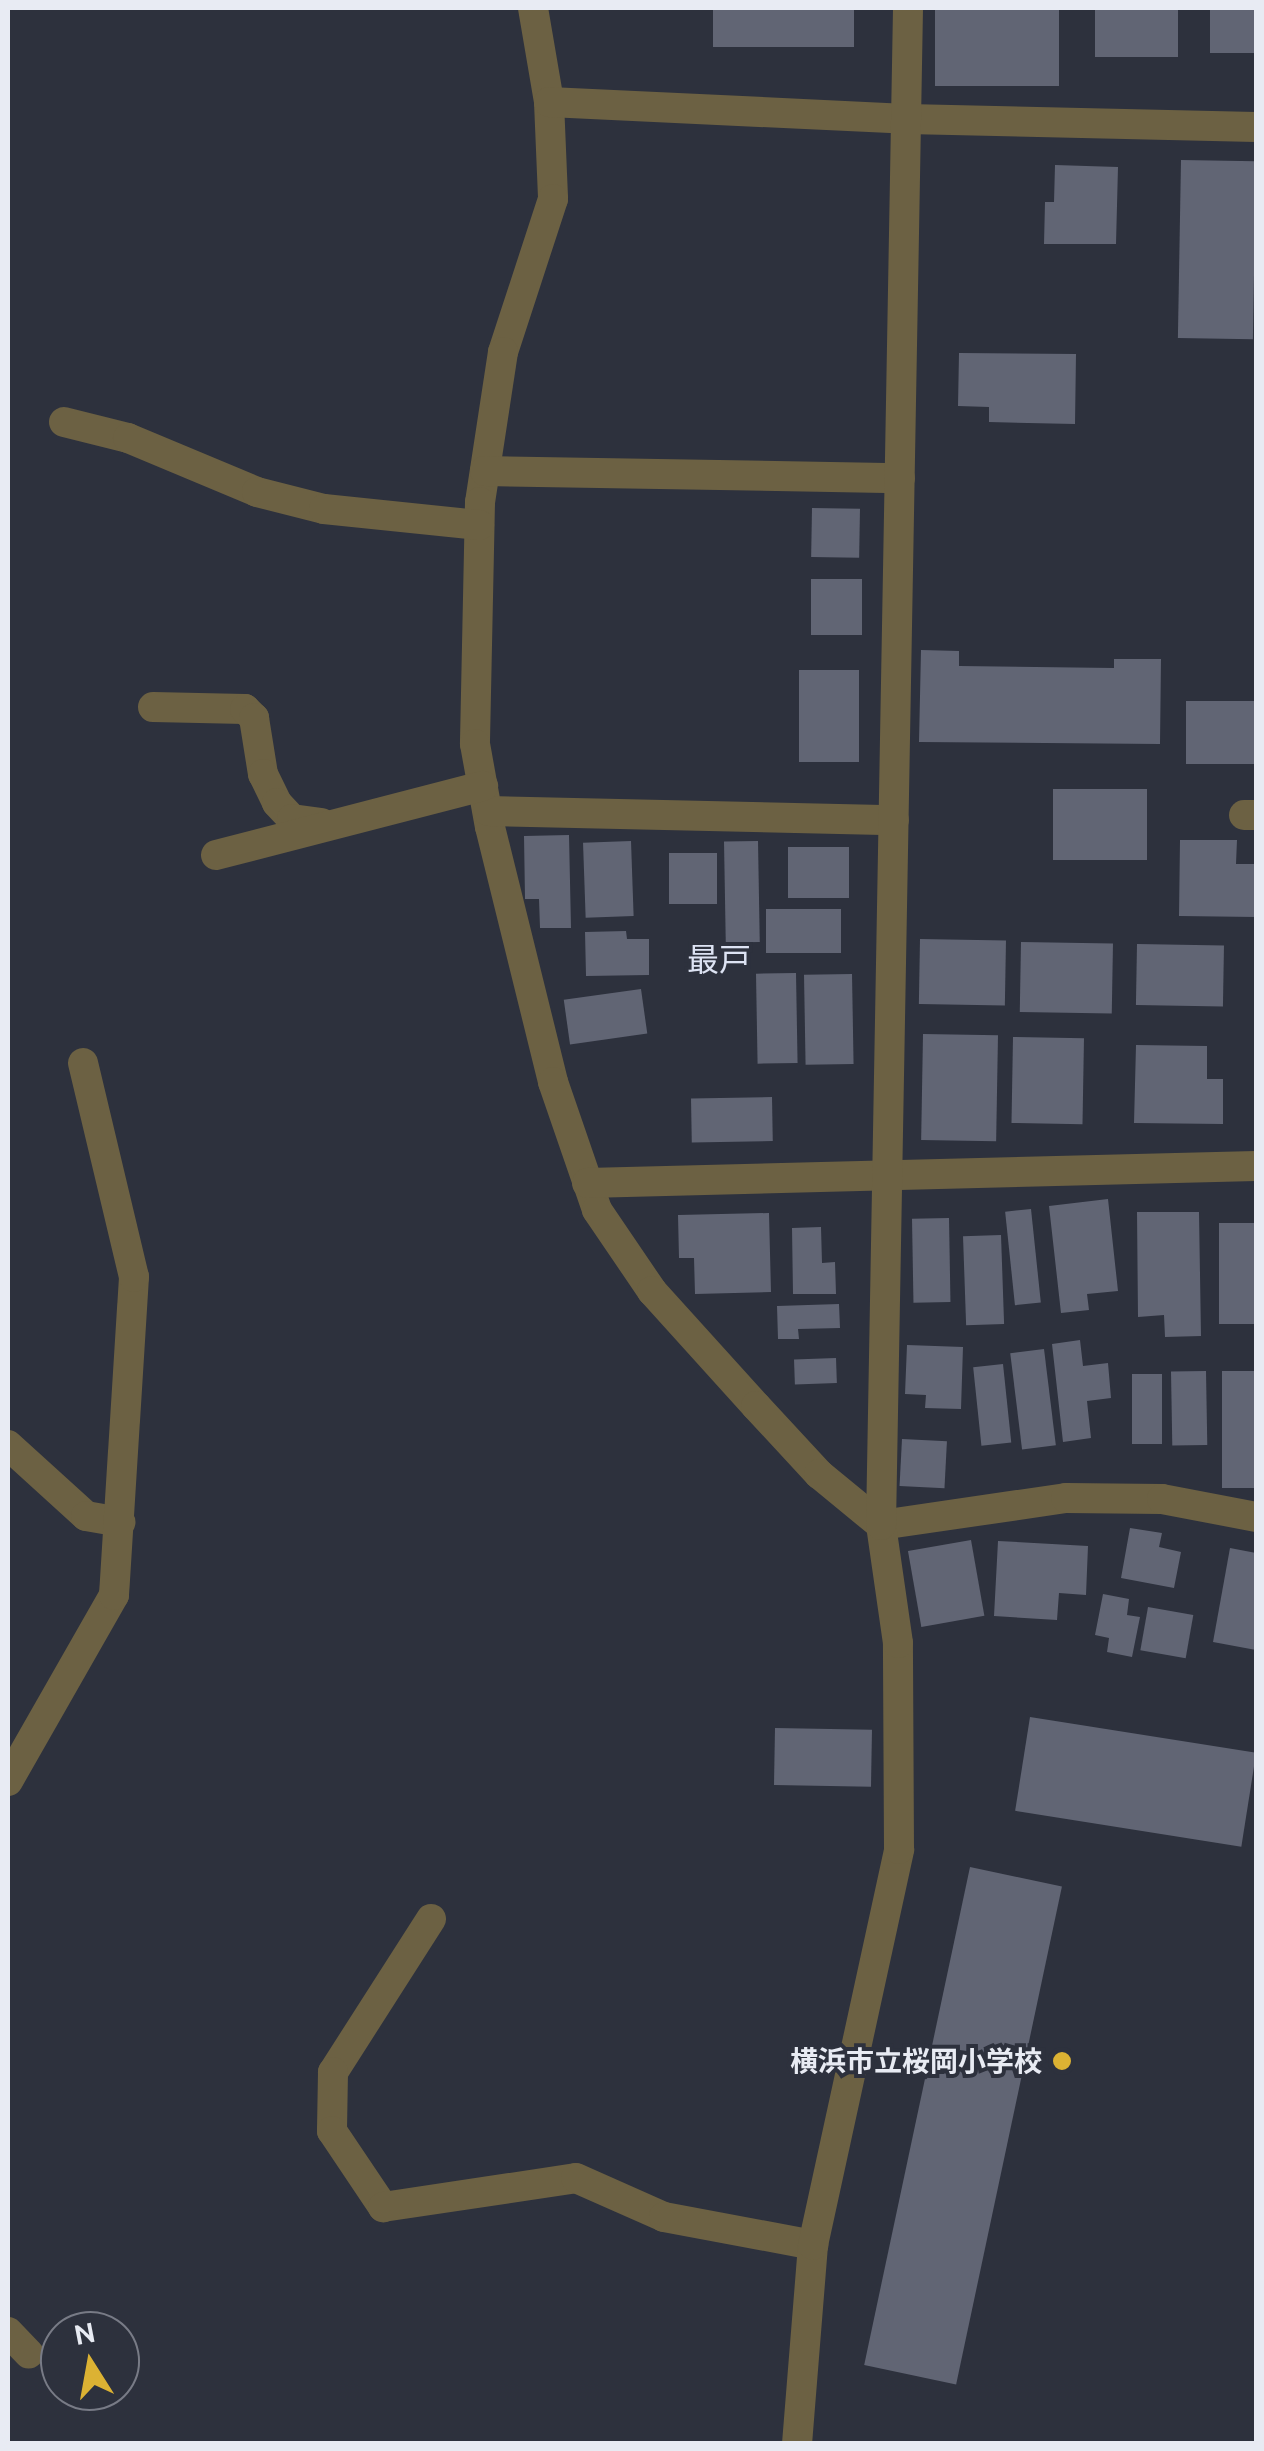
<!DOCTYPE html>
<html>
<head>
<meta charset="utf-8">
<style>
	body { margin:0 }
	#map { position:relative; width:1264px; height:2451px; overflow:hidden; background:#2d313d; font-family:Ubuntu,"Noto Sans JP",sans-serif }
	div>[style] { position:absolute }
	.building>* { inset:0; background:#616574; transform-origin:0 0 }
	.minor>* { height:30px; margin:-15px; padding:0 15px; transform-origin:15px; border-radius:15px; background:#6c6143 }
	.dots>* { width:28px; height:28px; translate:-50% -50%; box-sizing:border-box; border:5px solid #2d313d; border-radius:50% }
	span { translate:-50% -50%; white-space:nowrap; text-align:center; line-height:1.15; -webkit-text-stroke:8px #2d313d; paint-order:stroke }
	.poi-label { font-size:28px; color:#e8ebf3; font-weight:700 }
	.right { translate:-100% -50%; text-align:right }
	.quarter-label { font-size:32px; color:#dde3f3 }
	.frame { position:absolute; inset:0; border:10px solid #e8ebf3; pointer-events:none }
	.north { position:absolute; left:40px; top:2311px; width:100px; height:100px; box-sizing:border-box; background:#2d313d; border:2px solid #787b86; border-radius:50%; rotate:349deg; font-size:28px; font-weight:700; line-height:40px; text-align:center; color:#e8ebf3 }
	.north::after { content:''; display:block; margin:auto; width:35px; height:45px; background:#dcb233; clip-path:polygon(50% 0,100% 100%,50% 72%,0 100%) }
</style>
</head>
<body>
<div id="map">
	<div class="building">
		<div style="left:713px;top:8px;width:141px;height:39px"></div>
		<div style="left:935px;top:8px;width:124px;height:78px"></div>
		<div style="left:1095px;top:8px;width:83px;height:49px"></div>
		<div style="left:1210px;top:8px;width:46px;height:45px"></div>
		<div style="left:1181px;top:160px;width:75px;height:178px;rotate:1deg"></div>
		<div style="clip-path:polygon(1055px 165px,1118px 167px,1116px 244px,1044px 244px,1045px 202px,1054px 202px)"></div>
		<div style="clip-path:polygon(959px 353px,1076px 354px,1075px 424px,989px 422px,989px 407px,958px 406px)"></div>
		<div style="left:812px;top:508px;width:48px;height:49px;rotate:1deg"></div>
		<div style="left:811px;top:579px;width:51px;height:56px"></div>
		<div style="clip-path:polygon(921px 650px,959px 651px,959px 666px,1114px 668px,1114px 659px,1161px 659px,1160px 744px,919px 742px)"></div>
		<div style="left:799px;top:670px;width:60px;height:92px"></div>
		<div style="left:1186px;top:701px;width:70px;height:63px"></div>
		<div style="left:1053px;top:789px;width:94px;height:71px"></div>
		<div style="clip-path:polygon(569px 835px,571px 928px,540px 928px,539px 899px,525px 899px,524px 836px)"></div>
		<div style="clip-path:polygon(1180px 840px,1237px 840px,1236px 864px,1256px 864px,1256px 917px,1179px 916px)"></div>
		<div style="left:631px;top:841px;width:75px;height:48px;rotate:88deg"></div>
		<div style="left:758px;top:841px;width:101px;height:34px;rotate:89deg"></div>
		<div style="left:849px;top:847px;width:51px;height:61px;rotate:90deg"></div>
		<div style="left:669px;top:853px;width:48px;height:51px"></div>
		<div style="left:841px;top:909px;width:44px;height:75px;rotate:90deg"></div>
		<div style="clip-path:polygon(626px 931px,627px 939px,649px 939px,649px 975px,586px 976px,585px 932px)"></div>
		<div style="left:920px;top:939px;width:86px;height:65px;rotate:1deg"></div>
		<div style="left:1021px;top:942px;width:92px;height:70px;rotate:1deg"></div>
		<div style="left:1137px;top:944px;width:87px;height:61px;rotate:1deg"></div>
		<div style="left:796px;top:973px;width:90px;height:40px;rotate:89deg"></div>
		<div style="left:852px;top:974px;width:90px;height:48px;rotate:89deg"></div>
		<div style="left:641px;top:989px;width:45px;height:78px;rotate:82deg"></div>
		<div style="left:923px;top:1034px;width:75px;height:106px;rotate:1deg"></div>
		<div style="left:1013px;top:1037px;width:71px;height:86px;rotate:1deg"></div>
		<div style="clip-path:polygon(1136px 1045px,1207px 1046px,1207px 1079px,1223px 1079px,1223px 1124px,1134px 1123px)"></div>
		<div style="left:772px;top:1097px;width:44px;height:81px;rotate:89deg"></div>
		<div style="clip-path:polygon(1108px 1199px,1118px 1291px,1087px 1294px,1089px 1310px,1061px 1313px,1049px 1206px)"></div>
		<div style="left:1031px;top:1209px;width:94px;height:26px;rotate:84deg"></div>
		<div style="clip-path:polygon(1137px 1212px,1199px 1212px,1201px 1336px,1165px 1337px,1164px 1315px,1138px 1317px)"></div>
		<div style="clip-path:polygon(769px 1213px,771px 1292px,695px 1294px,694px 1258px,679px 1258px,678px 1215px)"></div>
		<div style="left:949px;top:1218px;width:84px;height:37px;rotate:89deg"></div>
		<div style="left:1219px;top:1223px;width:37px;height:101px"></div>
		<div style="clip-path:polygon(821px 1227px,822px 1263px,835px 1262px,836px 1294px,793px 1294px,792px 1228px)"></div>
		<div style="left:1001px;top:1235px;width:89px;height:38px;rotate:88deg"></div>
		<div style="clip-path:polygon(839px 1304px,840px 1328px,798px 1329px,799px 1339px,778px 1339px,777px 1306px)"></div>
		<div style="clip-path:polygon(1080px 1340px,1083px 1366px,1108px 1363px,1111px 1398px,1087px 1401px,1091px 1438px,1063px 1442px,1052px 1344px)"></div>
		<div style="clip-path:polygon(907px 1345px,963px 1347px,961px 1409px,925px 1408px,926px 1395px,905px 1394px)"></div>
		<div style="left:1044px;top:1349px;width:97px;height:34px;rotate:83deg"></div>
		<div style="left:836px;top:1358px;width:25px;height:42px;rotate:88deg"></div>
		<div style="left:1003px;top:1364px;width:79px;height:30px;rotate:84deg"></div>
		<div style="left:1206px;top:1371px;width:74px;height:35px;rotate:89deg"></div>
		<div style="left:1256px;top:1371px;width:117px;height:34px;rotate:90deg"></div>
		<div style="left:1162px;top:1374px;width:70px;height:30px;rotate:90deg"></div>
		<div style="left:902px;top:1439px;width:45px;height:47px;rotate:3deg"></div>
		<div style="clip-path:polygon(1130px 1528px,1162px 1533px,1159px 1547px,1181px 1552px,1174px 1588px,1121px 1578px)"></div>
		<div style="left:971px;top:1540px;width:77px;height:64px;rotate:80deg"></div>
		<div style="clip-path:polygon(998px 1541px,1088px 1546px,1086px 1595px,1059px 1593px,1057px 1620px,994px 1616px)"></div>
		<div style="clip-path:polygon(1230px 1548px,1256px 1553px,1256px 1650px,1213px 1642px)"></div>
		<div style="clip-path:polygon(1103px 1594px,1129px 1599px,1127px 1615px,1140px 1617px,1132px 1657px,1107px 1652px,1109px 1638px,1095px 1635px)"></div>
		<div style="left:1148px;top:1607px;width:46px;height:44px;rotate:10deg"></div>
		<div style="left:1030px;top:1717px;width:229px;height:95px;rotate:9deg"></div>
		<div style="left:775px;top:1728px;width:97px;height:57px;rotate:1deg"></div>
		<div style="left:970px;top:1867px;width:94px;height:509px;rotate:12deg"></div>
	</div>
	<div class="minor">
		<div style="left:533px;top:8px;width:95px;rotate:80.3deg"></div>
		<div style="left:549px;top:102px;width:97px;rotate:87.6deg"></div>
		<div style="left:553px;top:199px;width:161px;rotate:108.1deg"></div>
		<div style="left:503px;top:352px;width:152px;rotate:98.7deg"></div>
		<div style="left:480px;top:502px;width:242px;rotate:91.2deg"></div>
		<div style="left:475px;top:744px;width:84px;rotate:79.8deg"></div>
		<div style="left:490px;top:827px;width:263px;rotate:76.1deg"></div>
		<div style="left:553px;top:1082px;width:135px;rotate:71deg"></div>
		<div style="left:597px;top:1210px;width:98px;rotate:55.8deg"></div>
		<div style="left:652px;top:1291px;width:155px;rotate:47.9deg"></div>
		<div style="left:756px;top:1406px;width:93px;rotate:47.2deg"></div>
		<div style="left:819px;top:1474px;width:80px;rotate:39.4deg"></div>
		<div style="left:549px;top:102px;width:358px;rotate:2.7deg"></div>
		<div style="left:907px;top:119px;width:349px;rotate:1.3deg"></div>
		<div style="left:64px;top:422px;width:66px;rotate:14deg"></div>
		<div style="left:128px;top:438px;width:140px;rotate:22.7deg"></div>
		<div style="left:257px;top:492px;width:69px;rotate:14.2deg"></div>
		<div style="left:324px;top:509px;width:156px;rotate:5.9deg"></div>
		<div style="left:485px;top:471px;width:415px;rotate:1deg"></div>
		<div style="left:153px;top:707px;width:92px;rotate:1.2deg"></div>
		<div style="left:245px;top:709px;width:13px;rotate:45deg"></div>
		<div style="left:254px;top:718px;width:57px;rotate:80.9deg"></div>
		<div style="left:263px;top:774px;width:32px;rotate:64deg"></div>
		<div style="left:277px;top:803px;width:22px;rotate:47deg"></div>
		<div style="left:292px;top:819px;width:30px;rotate:8deg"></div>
		<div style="left:488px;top:811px;width:406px;rotate:1.3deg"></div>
		<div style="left:1244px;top:815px;width:12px"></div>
		<div style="left:216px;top:855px;width:276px;rotate:-14.5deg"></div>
		<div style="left:587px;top:1183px;width:669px;rotate:-1.46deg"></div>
		<div style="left:8px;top:1445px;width:105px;rotate:42.3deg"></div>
		<div style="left:86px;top:1516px;width:35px;rotate:10deg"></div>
		<div style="left:881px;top:1525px;width:187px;rotate:-8.3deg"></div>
		<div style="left:1066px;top:1498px;width:96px;rotate:0.6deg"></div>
		<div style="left:1162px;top:1499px;width:96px;rotate:10.8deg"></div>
		<div style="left:8px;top:1781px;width:214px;rotate:-60.3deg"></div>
		<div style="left:114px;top:1595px;width:319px;rotate:-86.4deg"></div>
		<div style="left:134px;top:1277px;width:220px;rotate:-103.4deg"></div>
		<div style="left:431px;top:1919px;width:182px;rotate:122.6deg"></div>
		<div style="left:333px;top:2072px;width:59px;rotate:91deg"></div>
		<div style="left:332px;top:2131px;width:92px;rotate:56.1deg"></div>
		<div style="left:383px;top:2207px;width:195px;rotate:-8.5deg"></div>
		<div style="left:576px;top:2178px;width:96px;rotate:23.9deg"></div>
		<div style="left:664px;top:2217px;width:152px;rotate:10.6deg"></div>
		<div style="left:8px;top:2332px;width:30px;rotate:46deg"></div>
		<div style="left:797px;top:2444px;width:200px;rotate:-85.4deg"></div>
		<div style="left:813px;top:2245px;width:405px;rotate:-77.7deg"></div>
		<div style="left:899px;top:1849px;width:206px;rotate:-90.3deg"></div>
		<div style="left:898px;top:1643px;width:119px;rotate:-98.2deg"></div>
		<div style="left:881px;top:1525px;width:1517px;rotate:-88.98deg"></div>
	</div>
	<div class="dots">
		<div style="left:1062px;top:2061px;background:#dcb233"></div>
	</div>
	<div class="poi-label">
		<span class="right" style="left:1042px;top:2061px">横浜市立桜岡小学校</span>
	</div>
	<div class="quarter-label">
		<span style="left:719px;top:959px">最戸</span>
	</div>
	<div class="frame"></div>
	<div class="north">N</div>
</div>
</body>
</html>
